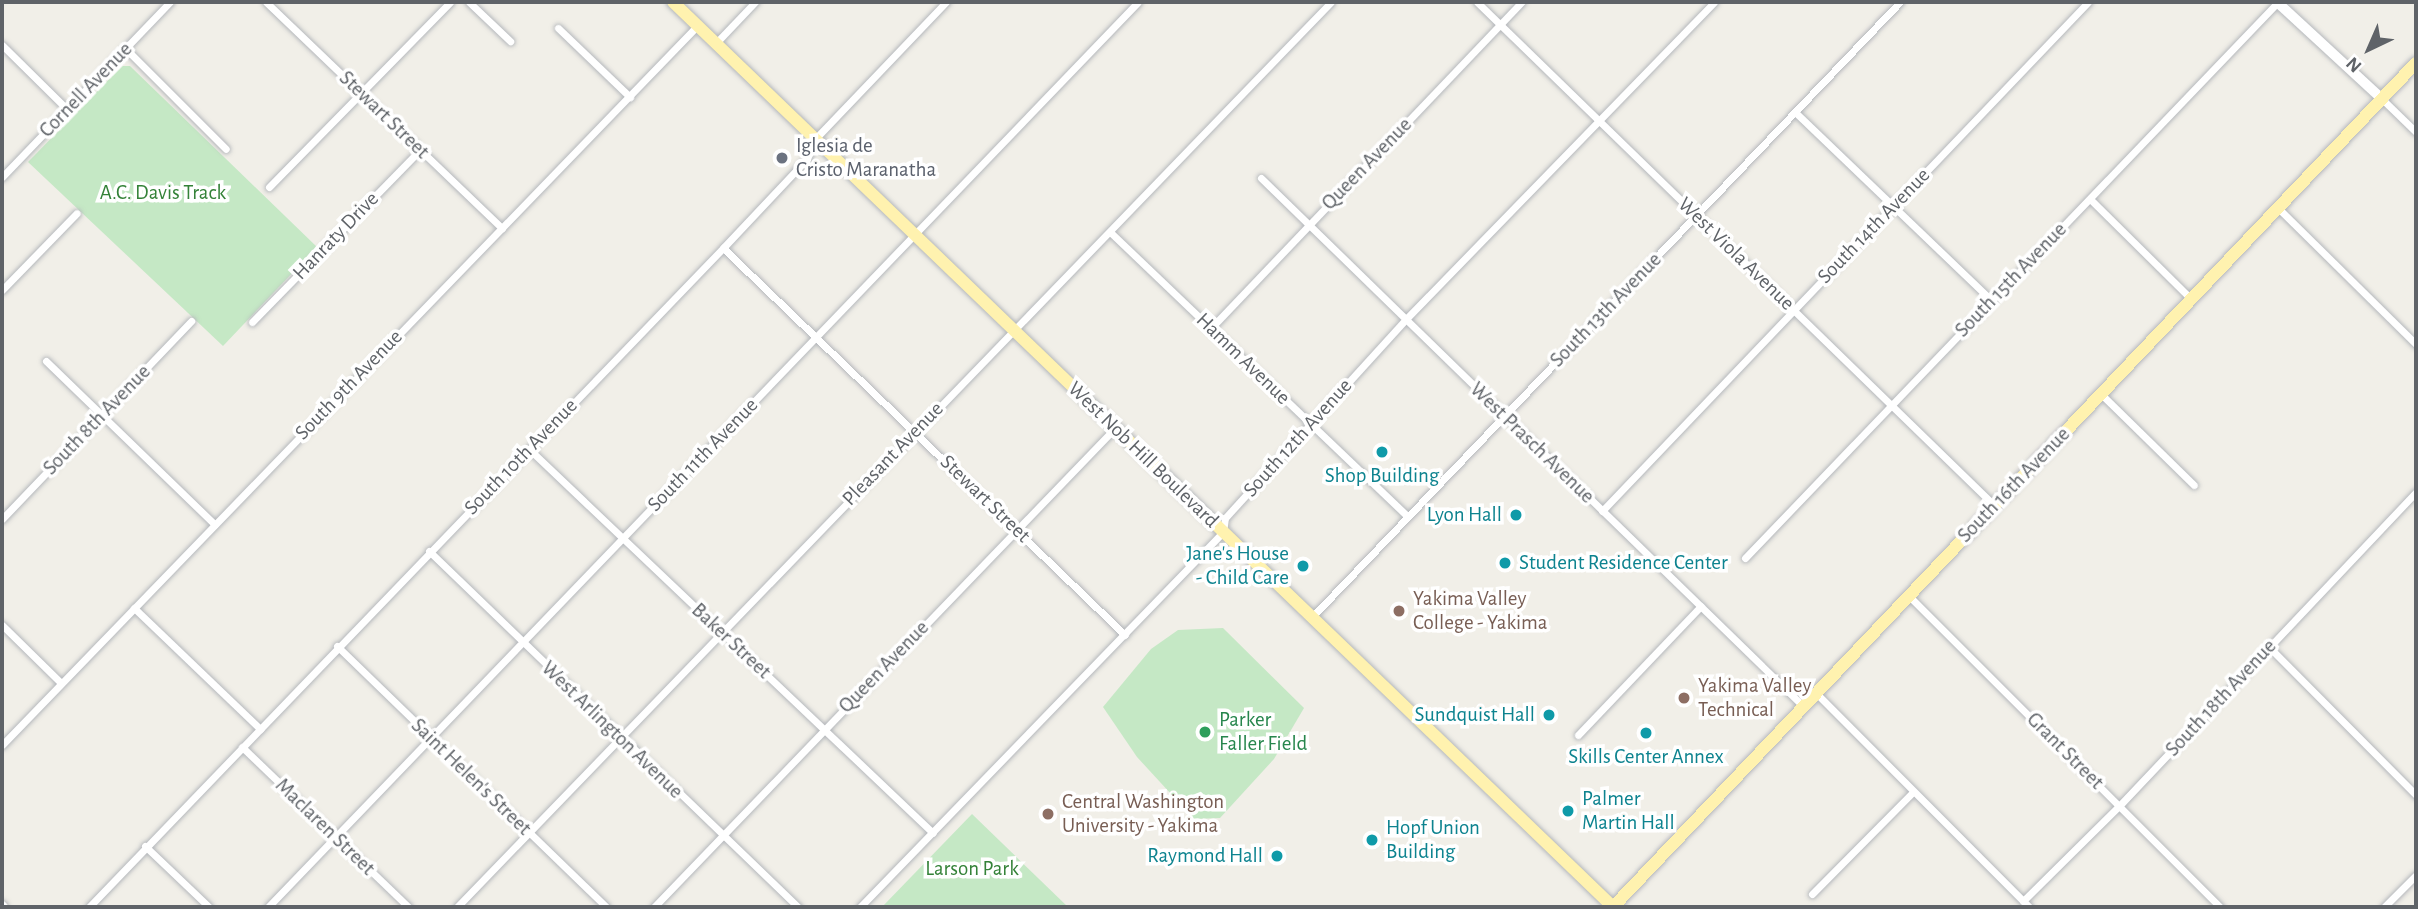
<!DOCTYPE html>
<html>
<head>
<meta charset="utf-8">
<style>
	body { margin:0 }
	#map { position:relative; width:2418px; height:909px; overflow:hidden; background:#f1efe8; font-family:"Alegreya Sans",sans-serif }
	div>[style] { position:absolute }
	.green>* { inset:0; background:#c5e8c5 }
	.roads { filter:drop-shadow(0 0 2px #b5b8bc) drop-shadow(0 0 2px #b5b8bc) }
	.street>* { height:7px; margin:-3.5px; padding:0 3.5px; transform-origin:3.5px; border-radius:3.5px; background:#fff }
	.secondary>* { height:10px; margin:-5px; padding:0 5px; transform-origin:5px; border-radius:5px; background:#fff }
	.primary>* { height:12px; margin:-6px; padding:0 6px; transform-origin:6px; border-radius:6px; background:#fff2af }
	.dots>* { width:19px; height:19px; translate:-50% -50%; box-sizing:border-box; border:4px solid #fff; border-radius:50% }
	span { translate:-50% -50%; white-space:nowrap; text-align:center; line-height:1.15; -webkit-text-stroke:7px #fff; paint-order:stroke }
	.street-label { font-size:21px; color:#5f6368 }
	.worship-label { font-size:21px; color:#5b616d }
	.left { translate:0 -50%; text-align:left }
	.park-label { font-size:21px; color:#348238 }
	.culture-label { font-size:21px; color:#0d838f }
	.right { translate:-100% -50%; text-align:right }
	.education-label { font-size:21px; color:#785e54 }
	.leisure-label { font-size:21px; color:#27864d }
	.frame { position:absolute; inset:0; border:4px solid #5f6368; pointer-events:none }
	.north { position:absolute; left:2334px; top:14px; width:70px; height:70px; -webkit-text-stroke:5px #fff; paint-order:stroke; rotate:224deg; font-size:19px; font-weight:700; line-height:28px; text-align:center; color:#5f6368 }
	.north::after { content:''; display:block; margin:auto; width:24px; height:32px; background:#5f6368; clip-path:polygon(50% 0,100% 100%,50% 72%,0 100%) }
</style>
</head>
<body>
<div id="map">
	<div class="green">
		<div style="clip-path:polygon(122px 66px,130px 66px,317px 247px,223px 346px,28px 162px)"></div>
		<div style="clip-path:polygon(1223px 628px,1304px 708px,1274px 759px,1220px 818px,1194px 819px,1137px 757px,1103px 707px,1151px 649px,1178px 630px)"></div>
		<div style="clip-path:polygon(972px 814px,1068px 907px,882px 907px)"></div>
	</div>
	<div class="roads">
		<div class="street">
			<div style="left:266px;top:2px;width:327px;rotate:43.8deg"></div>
			<div style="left:469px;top:2px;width:57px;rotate:43.6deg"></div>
			<div style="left:1477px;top:2px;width:723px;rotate:44.22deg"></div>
			<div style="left:558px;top:28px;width:100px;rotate:43.8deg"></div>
			<div style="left:716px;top:43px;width:57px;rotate:-46.4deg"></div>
			<div style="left:2px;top:45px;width:91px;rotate:44.6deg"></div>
			<div style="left:126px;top:49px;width:141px;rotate:45deg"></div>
			<div style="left:2382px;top:99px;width:47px;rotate:44.1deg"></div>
			<div style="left:1795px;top:112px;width:272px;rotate:43.8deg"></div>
			<div style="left:2px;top:177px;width:243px;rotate:-46.2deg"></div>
			<div style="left:1261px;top:178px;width:757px;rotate:44.25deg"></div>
			<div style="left:269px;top:187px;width:259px;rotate:-45.6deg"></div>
			<div style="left:2090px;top:199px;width:142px;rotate:44.7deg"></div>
			<div style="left:2278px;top:208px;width:194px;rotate:44.6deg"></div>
			<div style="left:1110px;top:232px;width:411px;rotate:43.7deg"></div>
			<div style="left:723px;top:248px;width:558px;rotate:43.91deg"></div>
			<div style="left:2px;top:290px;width:107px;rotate:-45.8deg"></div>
			<div style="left:252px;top:322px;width:240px;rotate:-45.7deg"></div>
			<div style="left:1212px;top:327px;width:449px;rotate:-46.4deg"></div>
			<div style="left:46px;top:361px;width:235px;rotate:44.1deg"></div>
			<div style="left:2101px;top:394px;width:130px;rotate:44.4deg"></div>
			<div style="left:529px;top:449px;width:557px;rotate:43.55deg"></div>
			<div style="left:1602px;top:511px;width:704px;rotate:-46.32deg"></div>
			<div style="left:2px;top:519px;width:274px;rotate:-46.3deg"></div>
			<div style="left:429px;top:551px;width:513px;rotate:43.97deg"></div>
			<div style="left:1745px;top:558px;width:770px;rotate:-46.21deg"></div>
			<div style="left:1909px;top:596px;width:440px;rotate:45deg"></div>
			<div style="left:134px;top:608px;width:175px;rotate:43.8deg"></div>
			<div style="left:1312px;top:617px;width:851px;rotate:-46.29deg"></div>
			<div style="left:2px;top:625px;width:81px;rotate:44.5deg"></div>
			<div style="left:337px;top:646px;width:375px;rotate:44.1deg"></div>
			<div style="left:2269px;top:647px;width:209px;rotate:45.2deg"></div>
			<div style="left:1816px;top:693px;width:302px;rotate:45.1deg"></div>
			<div style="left:1578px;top:735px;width:178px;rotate:-46.4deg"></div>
			<div style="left:2px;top:745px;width:1000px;rotate:-45.97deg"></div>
			<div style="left:242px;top:747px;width:231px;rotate:43.9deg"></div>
			<div style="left:145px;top:846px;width:88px;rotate:43.6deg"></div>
			<div style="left:1812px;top:894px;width:144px;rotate:-45.3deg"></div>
			<div style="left:2023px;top:901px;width:136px;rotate:-44.7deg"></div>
			<div style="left:2120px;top:805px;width:431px;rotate:-46.6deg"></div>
			<div style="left:89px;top:907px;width:914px;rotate:-46.11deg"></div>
			<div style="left:723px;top:248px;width:122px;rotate:-46.7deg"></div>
			<div style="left:807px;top:159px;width:22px;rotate:-68deg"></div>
			<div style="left:815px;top:139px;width:190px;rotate:-46.3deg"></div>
			<div style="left:268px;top:907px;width:1255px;rotate:-46.13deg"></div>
			<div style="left:457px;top:907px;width:1258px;rotate:-46deg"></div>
			<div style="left:654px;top:907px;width:665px;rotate:-46.1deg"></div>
			<div style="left:860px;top:907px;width:522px;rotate:-45.93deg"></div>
			<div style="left:1223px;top:532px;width:14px;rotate:-82deg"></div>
			<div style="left:1225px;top:518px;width:269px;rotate:-47.7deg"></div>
			<div style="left:1406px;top:319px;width:442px;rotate:-45.8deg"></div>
			<div style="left:2384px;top:907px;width:45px;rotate:-45deg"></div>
		</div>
		<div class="secondary">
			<div style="left:2277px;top:2px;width:143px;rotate:42.7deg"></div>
			<div style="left:2px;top:906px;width:1px;rotate:45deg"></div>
		</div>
		<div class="primary">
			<div style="left:673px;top:2px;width:1305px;rotate:43.91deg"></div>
			<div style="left:1613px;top:907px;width:1165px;rotate:-46.43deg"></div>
		</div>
	</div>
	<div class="dots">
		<div style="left:782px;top:158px;background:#6b7280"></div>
		<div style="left:1382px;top:452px;background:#0f9aa8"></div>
		<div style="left:1516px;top:515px;background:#0f9aa8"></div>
		<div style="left:1505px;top:563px;background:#0f9aa8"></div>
		<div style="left:1303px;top:566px;background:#0f9aa8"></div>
		<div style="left:1399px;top:611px;background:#8d6e63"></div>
		<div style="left:1684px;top:698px;background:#8d6e63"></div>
		<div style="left:1549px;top:715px;background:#0f9aa8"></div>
		<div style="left:1205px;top:732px;background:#2e9e5b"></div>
		<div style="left:1646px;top:733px;background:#0f9aa8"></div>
		<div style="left:1568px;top:811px;background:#0f9aa8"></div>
		<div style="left:1048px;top:814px;background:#8d6e63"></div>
		<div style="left:1372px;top:840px;background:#0f9aa8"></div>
		<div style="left:1277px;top:856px;background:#0f9aa8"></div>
	</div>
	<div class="street-label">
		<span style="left:86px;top:90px;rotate:-46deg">Cornell Avenue</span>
		<span style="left:384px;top:115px;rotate:44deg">Stewart Street</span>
		<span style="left:1367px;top:164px;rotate:-46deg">Queen Avenue</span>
		<span style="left:1874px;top:226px;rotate:-46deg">South 14th Avenue</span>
		<span style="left:336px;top:236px;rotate:-46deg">Hanraty Drive</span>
		<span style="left:1736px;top:254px;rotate:44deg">West Viola Avenue</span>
		<span style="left:2011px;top:280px;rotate:-46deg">South 15th Avenue</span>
		<span style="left:1606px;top:310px;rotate:-46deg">South 13th Avenue</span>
		<span style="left:1243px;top:359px;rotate:44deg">Hamm Avenue</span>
		<span style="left:349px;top:385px;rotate:-46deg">South 9th Avenue</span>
		<span style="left:97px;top:420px;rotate:-46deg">South 8th Avenue</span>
		<span style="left:1298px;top:438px;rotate:-48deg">South 12th Avenue</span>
		<span style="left:1532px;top:443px;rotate:44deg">West Prasch Avenue</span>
		<span style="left:893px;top:454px;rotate:-46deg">Pleasant Avenue</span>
		<span style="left:703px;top:455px;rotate:-46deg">South 11th Avenue</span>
		<span style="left:1143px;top:455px;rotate:44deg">West Nob Hill Boulevard</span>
		<span style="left:521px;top:457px;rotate:-46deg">South 10th Avenue</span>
		<span style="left:2014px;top:485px;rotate:-46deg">South 16th Avenue</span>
		<span style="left:985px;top:499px;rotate:44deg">Stewart Street</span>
		<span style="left:731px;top:641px;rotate:43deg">Baker Street</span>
		<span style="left:884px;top:667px;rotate:-46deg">Queen Avenue</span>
		<span style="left:2221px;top:698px;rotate:-47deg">South 18th Avenue</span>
		<span style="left:612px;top:730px;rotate:44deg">West Arlington Avenue</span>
		<span style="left:2065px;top:751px;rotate:45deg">Grant Street</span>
		<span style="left:471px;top:777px;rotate:44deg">Saint Helen's Street</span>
		<span style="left:325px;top:827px;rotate:44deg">Maclaren Street</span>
	</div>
	<div class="worship-label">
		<span class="left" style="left:796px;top:158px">Iglesia de<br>Cristo Maranatha</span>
	</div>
	<div class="park-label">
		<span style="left:163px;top:193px">A.C. Davis Track</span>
		<span style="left:972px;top:869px">Larson Park</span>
	</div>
	<div class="culture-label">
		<span style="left:1382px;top:476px">Shop Building</span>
		<span class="right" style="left:1502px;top:515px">Lyon Hall</span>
		<span class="right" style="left:1289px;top:566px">Jane's House<br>- Child Care</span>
		<span class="left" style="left:1519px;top:563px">Student Residence Center</span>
		<span class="right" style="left:1535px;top:715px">Sundquist Hall</span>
		<span style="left:1646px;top:757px">Skills Center Annex</span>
		<span class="left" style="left:1582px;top:811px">Palmer<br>Martin Hall</span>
		<span class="left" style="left:1386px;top:840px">Hopf Union<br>Building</span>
		<span class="right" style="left:1263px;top:856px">Raymond Hall</span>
	</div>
	<div class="education-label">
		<span class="left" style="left:1413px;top:611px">Yakima Valley<br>College - Yakima</span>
		<span class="left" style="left:1698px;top:698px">Yakima Valley<br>Technical</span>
		<span class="left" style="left:1062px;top:814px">Central Washington<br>University - Yakima</span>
	</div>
	<div class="leisure-label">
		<span class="left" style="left:1219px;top:732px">Parker<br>Faller Field</span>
	</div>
	<div class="frame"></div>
	<div class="north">N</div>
</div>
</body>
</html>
